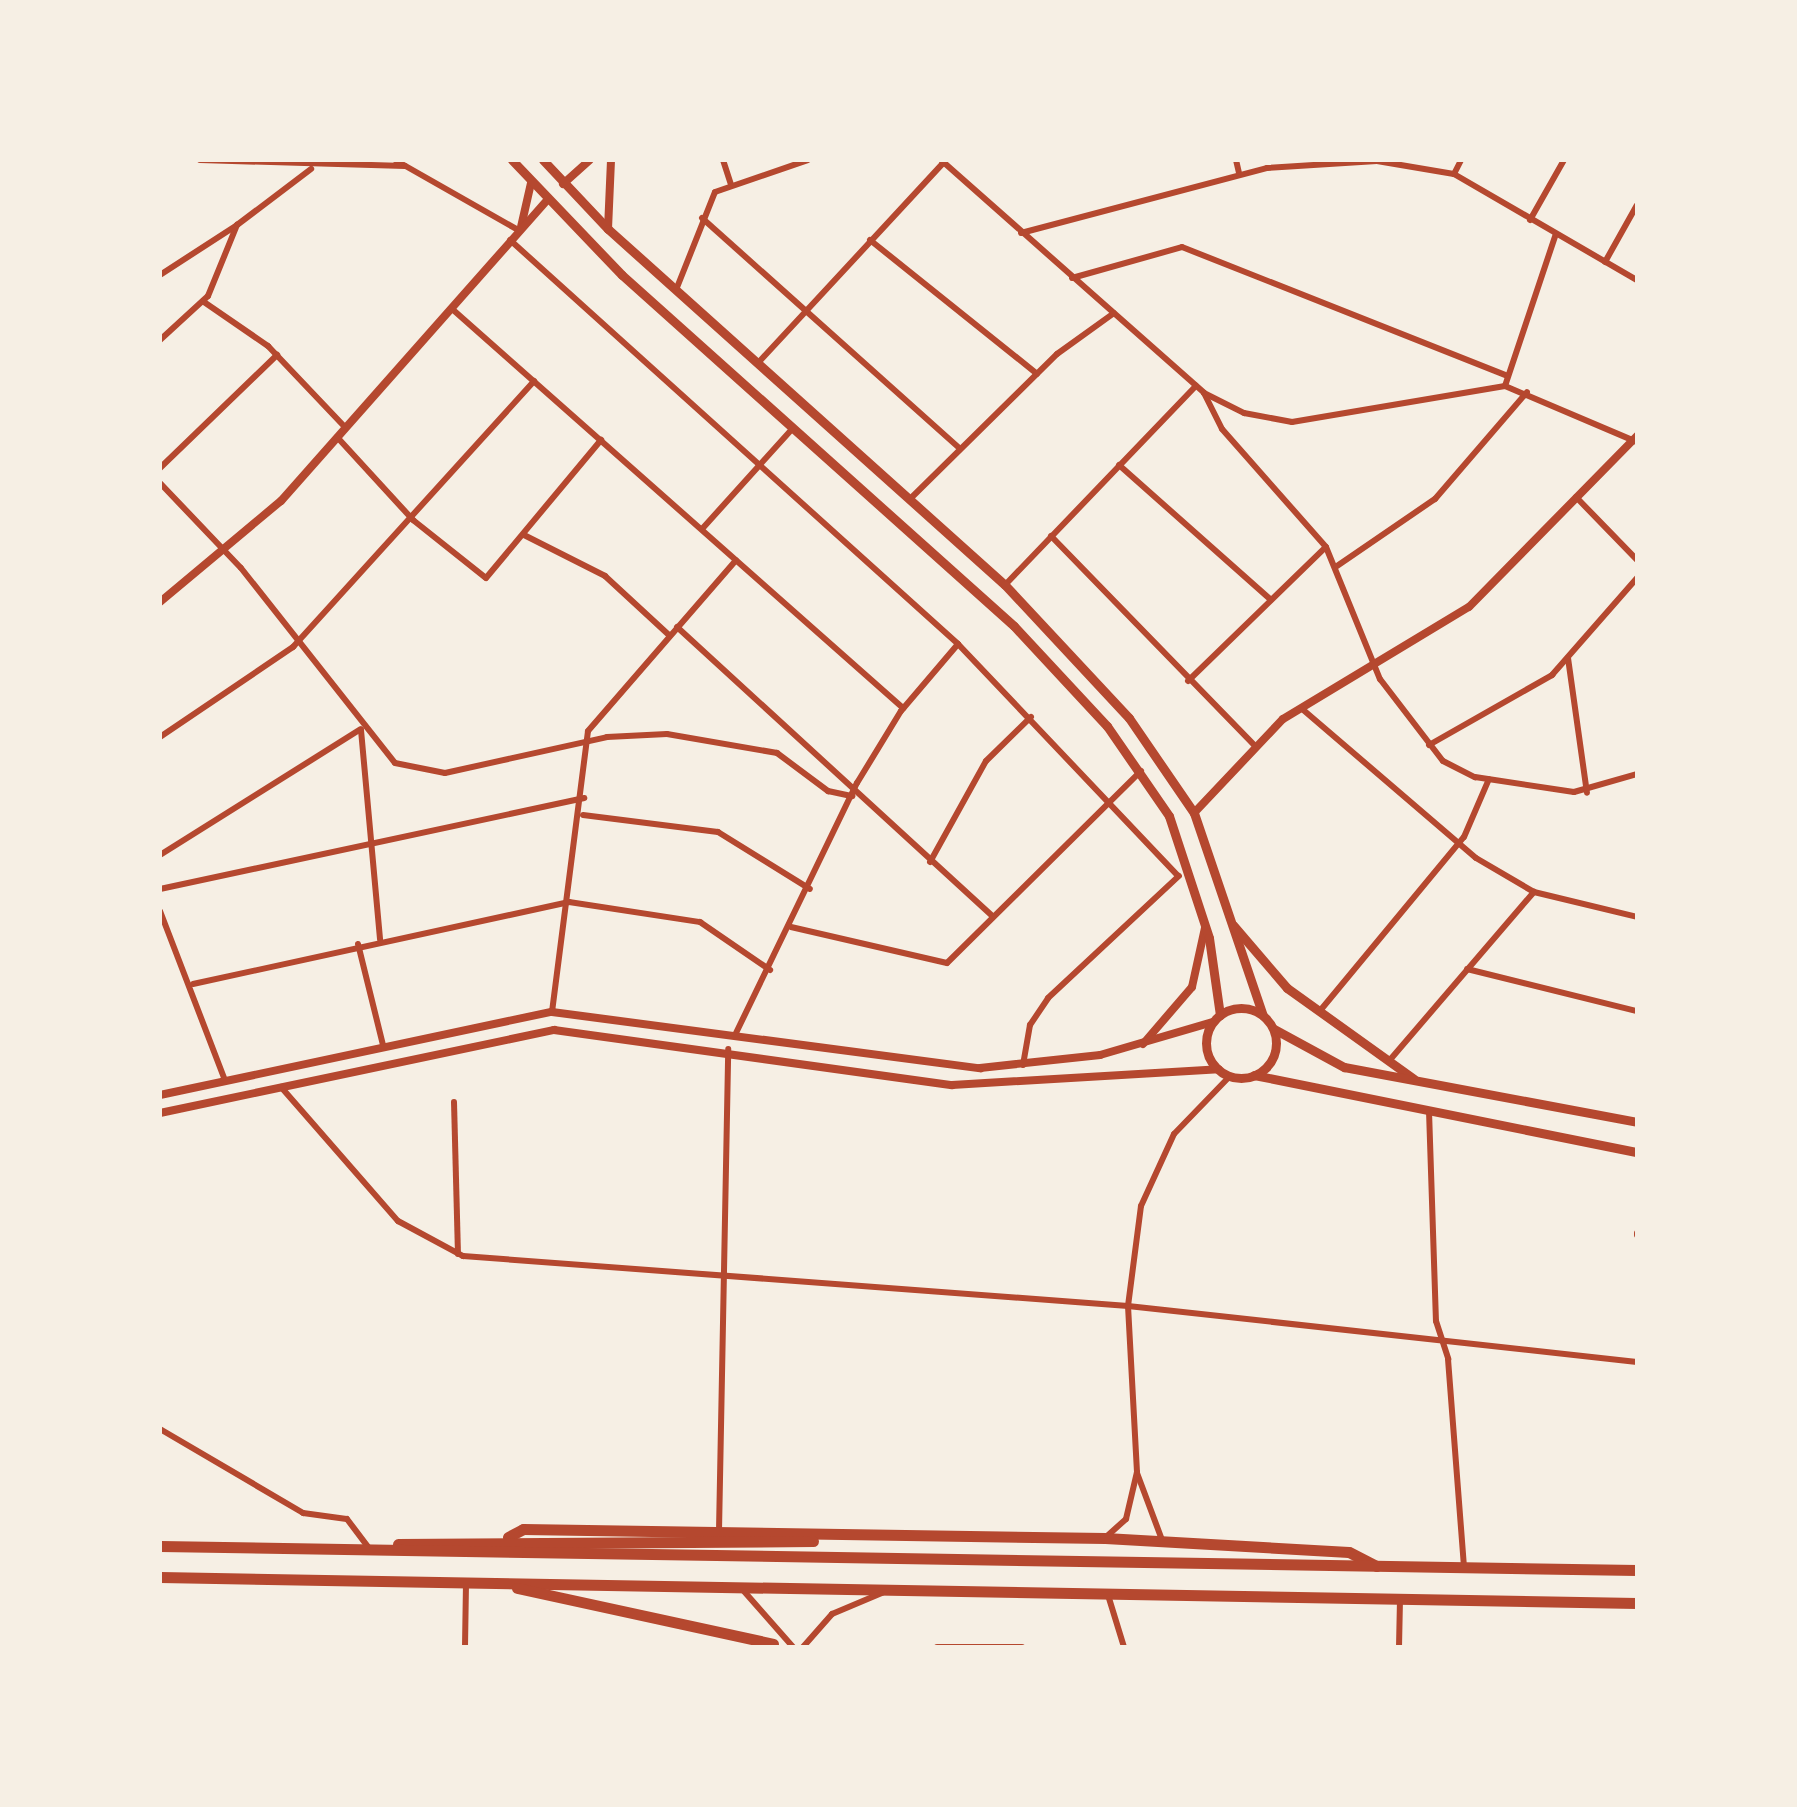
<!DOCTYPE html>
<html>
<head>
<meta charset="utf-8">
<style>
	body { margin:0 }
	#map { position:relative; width:1797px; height:1807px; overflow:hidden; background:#f6efe4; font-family:"Playfair Display",serif }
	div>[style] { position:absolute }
	.minor>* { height:6px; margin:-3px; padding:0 3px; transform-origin:3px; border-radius:3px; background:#b5482f }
	.tertiary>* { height:8px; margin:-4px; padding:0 4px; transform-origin:4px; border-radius:4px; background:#b5482f }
	.secondary>* { height:9px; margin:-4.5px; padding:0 4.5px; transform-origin:4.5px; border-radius:4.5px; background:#b5482f }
	.secondary>.ring { margin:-4.5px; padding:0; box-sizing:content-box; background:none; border:9px solid #b5482f; border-radius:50% }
	.trunk>* { height:11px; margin:-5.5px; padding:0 5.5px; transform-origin:5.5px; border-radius:5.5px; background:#b5482f }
	span { translate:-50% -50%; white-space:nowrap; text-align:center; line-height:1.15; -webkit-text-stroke:10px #f6efe4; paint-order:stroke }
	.frame { position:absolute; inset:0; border:162px solid #f6efe4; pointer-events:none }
</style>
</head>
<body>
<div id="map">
	<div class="minor">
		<div style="left:200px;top:160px;width:205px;rotate:1.7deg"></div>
		<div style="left:395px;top:160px;width:144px;rotate:29.6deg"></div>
		<div style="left:723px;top:160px;width:25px;rotate:72deg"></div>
		<div style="left:941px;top:160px;width:351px;rotate:41.5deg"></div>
		<div style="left:1204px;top:393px;width:45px;rotate:26.6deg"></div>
		<div style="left:1244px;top:413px;width:49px;rotate:10.6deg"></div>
		<div style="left:1292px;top:422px;width:216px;rotate:-9.6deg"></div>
		<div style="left:1505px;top:386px;width:143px;rotate:23deg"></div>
		<div style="left:1236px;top:160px;width:13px;rotate:77deg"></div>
		<div style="left:1454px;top:174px;width:16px;rotate:-63deg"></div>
		<div style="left:702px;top:218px;width:346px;rotate:41.8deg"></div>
		<div style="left:1530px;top:220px;width:69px;rotate:-60.5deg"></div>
		<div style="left:1021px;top:233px;width:254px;rotate:-14.8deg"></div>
		<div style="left:1267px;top:168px;width:110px;rotate:-3.6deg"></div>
		<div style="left:1377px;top:161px;width:78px;rotate:9.6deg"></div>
		<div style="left:1454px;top:174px;width:211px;rotate:30.1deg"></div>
		<div style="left:510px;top:240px;width:603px;rotate:42.04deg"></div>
		<div style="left:958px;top:644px;width:320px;rotate:46.5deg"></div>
		<div style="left:870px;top:240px;width:214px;rotate:38.7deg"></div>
		<div style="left:1605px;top:262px;width:65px;rotate:-60.7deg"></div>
		<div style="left:160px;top:275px;width:92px;rotate:-33deg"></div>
		<div style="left:1072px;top:278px;width:114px;rotate:-15.7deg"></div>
		<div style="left:1182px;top:247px;width:348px;rotate:21.6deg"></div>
		<div style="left:676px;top:290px;width:105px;rotate:-68.3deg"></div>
		<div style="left:715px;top:192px;width:98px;rotate:-19deg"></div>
		<div style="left:204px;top:302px;width:78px;rotate:34.5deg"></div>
		<div style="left:268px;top:346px;width:112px;rotate:46.5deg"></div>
		<div style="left:451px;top:308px;width:604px;rotate:41.51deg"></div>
		<div style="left:160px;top:340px;width:65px;rotate:-42.5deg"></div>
		<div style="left:208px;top:296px;width:77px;rotate:-67.8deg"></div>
		<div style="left:237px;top:225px;width:93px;rotate:-37.1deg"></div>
		<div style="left:758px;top:363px;width:271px;rotate:-47.2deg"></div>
		<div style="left:1505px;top:386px;width:160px;rotate:-71.5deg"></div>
		<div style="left:1204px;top:393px;width:40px;rotate:63.4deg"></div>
		<div style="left:1222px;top:429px;width:157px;rotate:48.6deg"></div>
		<div style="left:1326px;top:547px;width:143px;rotate:67.8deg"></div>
		<div style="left:1380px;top:679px;width:103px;rotate:52.5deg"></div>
		<div style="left:1443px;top:761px;width:36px;rotate:27deg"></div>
		<div style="left:1475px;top:777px;width:100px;rotate:8.6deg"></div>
		<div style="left:1574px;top:792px;width:66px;rotate:-15.9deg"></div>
		<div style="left:337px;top:437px;width:113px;rotate:47.5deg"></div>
		<div style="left:413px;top:520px;width:93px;rotate:38.5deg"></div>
		<div style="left:486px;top:578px;width:180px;rotate:-50.2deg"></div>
		<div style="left:1119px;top:465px;width:203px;rotate:41.6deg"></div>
		<div style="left:160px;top:468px;width:163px;rotate:-44deg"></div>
		<div style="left:160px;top:483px;width:117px;rotate:46.4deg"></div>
		<div style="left:241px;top:568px;width:248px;rotate:51.7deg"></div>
		<div style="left:395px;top:763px;width:51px;rotate:11.3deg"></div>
		<div style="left:445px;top:773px;width:166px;rotate:-12.5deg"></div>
		<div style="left:607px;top:737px;width:60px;rotate:-2.9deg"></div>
		<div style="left:667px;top:734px;width:112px;rotate:9.8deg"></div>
		<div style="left:777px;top:753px;width:64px;rotate:36.7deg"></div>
		<div style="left:828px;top:791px;width:25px;rotate:12deg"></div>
		<div style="left:1576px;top:497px;width:88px;rotate:45.9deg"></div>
		<div style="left:909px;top:500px;width:208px;rotate:-44.6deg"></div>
		<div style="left:1057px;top:354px;width:70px;rotate:-35.7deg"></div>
		<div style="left:702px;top:529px;width:135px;rotate:-48deg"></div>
		<div style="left:524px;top:535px;width:91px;rotate:26.8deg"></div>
		<div style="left:605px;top:576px;width:87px;rotate:42.7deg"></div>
		<div style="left:1051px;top:536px;width:293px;rotate:45.8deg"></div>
		<div style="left:1337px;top:566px;width:119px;rotate:-34.4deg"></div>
		<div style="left:1435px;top:499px;width:141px;rotate:-49.3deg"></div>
		<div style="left:1005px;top:585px;width:276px;rotate:-46.2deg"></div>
		<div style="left:677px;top:627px;width:427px;rotate:42.5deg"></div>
		<div style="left:1568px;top:658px;width:136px;rotate:82deg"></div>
		<div style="left:1188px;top:681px;width:192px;rotate:-44.2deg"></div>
		<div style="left:1301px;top:708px;width:230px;rotate:40.6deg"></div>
		<div style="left:1476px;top:858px;width:67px;rotate:30.4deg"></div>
		<div style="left:1534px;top:892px;width:106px;rotate:13.6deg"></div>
		<div style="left:361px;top:730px;width:210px;rotate:84.8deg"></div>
		<div style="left:160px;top:737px;width:161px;rotate:-34.1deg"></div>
		<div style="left:293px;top:647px;width:359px;rotate:-47.8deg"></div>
		<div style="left:1429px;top:745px;width:142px;rotate:-29.6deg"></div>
		<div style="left:1552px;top:675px;width:129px;rotate:-48.8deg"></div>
		<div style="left:583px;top:815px;width:136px;rotate:7.2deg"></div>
		<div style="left:718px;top:832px;width:108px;rotate:31.8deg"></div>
		<div style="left:160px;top:855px;width:237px;rotate:-32.1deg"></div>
		<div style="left:930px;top:862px;width:115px;rotate:-61deg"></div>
		<div style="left:986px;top:761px;width:63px;rotate:-44.4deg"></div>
		<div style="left:160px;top:889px;width:434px;rotate:-12.1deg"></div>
		<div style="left:160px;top:911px;width:181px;rotate:69deg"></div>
		<div style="left:791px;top:927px;width:160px;rotate:13deg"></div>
		<div style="left:947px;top:963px;width:273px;rotate:-44.7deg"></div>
		<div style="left:358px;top:944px;width:104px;rotate:76.1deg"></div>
		<div style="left:1467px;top:969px;width:175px;rotate:13.9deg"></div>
		<div style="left:193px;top:984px;width:385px;rotate:-12.3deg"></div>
		<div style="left:569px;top:902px;width:133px;rotate:8.7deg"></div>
		<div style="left:700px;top:922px;width:85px;rotate:34.4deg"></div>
		<div style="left:552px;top:1012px;width:283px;rotate:-82.7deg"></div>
		<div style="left:588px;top:731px;width:226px;rotate:-49.1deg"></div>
		<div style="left:1319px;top:1012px;width:227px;rotate:-50.4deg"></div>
		<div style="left:1464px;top:837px;width:63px;rotate:-66.7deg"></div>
		<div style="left:736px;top:1033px;width:278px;rotate:-64.2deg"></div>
		<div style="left:857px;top:783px;width:84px;rotate:-58.6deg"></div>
		<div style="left:901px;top:711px;width:88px;rotate:-49.6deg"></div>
		<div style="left:1389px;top:1061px;width:223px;rotate:-49.4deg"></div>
		<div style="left:1023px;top:1065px;width:41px;rotate:-80.1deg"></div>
		<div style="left:1030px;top:1025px;width:32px;rotate:-56deg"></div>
		<div style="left:1048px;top:998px;width:179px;rotate:-43deg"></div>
		<div style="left:281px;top:1087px;width:178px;rotate:48.9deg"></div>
		<div style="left:398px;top:1221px;width:74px;rotate:28.3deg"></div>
		<div style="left:463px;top:1256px;width:667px;rotate:4.3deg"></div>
		<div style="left:1128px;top:1306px;width:512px;rotate:6.28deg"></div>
		<div style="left:454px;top:1102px;width:152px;rotate:88.5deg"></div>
		<div style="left:1429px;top:1111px;width:210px;rotate:88.1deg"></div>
		<div style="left:1436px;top:1321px;width:40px;rotate:72deg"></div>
		<div style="left:1448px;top:1359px;width:209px;rotate:85.6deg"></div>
		<div style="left:1637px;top:1233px;width:2px;rotate:90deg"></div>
		<div style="left:160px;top:1429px;width:166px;rotate:30.4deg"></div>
		<div style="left:303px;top:1513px;width:44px;rotate:7.8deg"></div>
		<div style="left:347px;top:1519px;width:39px;rotate:53deg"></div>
		<div style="left:1137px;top:1473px;width:72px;rotate:69.5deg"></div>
		<div style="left:719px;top:1531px;width:482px;rotate:-88.9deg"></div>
		<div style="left:1106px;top:1537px;width:27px;rotate:-42deg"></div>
		<div style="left:1126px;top:1519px;width:48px;rotate:-76.8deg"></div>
		<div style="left:1137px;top:1472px;width:166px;rotate:-93.1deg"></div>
		<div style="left:1128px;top:1306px;width:101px;rotate:-82.6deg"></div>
		<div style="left:1141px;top:1206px;width:79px;rotate:-65.4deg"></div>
		<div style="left:1174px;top:1134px;width:81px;rotate:-46deg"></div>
		<div style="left:742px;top:1589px;width:77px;rotate:48.7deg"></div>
		<div style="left:1108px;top:1595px;width:54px;rotate:72.9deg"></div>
		<div style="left:465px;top:1647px;width:64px;rotate:-89.1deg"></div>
		<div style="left:803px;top:1647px;width:44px;rotate:-48.7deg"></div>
		<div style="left:832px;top:1614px;width:54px;rotate:-22.8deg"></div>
		<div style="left:937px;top:1647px;width:85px"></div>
		<div style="left:1399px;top:1647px;width:47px;rotate:-88.8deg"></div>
	</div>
	<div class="tertiary">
		<div style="left:563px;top:184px;width:36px;rotate:-42deg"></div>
		<div style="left:521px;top:227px;width:45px;rotate:-77.2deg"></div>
		<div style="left:608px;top:229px;width:69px;rotate:-87.5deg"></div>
		<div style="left:160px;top:602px;width:158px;rotate:-39.9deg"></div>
		<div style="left:281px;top:501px;width:402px;rotate:-48.5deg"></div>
		<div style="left:1194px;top:813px;width:129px;rotate:-46.6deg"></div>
		<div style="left:1283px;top:719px;width:217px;rotate:-31.1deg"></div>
		<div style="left:1469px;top:607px;width:240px;rotate:-45.5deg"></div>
		<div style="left:1143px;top:1044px;width:75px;rotate:-49.3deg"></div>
		<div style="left:1192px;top:987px;width:60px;rotate:-77.6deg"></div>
		<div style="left:160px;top:1095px;width:401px;rotate:-12deg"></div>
		<div style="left:552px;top:1012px;width:432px;rotate:7.5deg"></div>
		<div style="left:980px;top:1068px;width:121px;rotate:-6.2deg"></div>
		<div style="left:1100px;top:1055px;width:118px;rotate:-16.3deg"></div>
		<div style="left:160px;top:1113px;width:403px;rotate:-11.9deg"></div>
		<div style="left:554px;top:1030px;width:402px;rotate:7.9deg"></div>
		<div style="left:952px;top:1085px;width:267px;rotate:-3.4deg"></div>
	</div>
	<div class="secondary">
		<div style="left:512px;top:160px;width:159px;rotate:46.3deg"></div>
		<div style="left:622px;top:275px;width:526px;rotate:41.84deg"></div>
		<div style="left:1014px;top:626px;width:137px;rotate:47.1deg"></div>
		<div style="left:1107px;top:726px;width:109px;rotate:55.4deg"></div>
		<div style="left:1169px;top:816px;width:128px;rotate:71.8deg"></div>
		<div style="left:1209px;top:938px;width:78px;rotate:81.9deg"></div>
		<div style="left:543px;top:160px;width:95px;rotate:46.7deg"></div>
		<div style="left:608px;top:229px;width:533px;rotate:41.88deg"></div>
		<div style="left:1005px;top:585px;width:182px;rotate:47deg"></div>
		<div style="left:1129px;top:718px;width:115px;rotate:55.6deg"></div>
		<div style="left:1194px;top:813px;width:214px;rotate:71.2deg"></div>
		<div style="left:1233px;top:925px;width:83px;rotate:49.4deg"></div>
		<div style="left:1287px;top:988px;width:156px;rotate:35.6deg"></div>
		<div class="ring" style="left:1206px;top:1008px;width:61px;height:61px"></div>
		<div style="left:1274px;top:1029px;width:80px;rotate:28.5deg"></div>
		<div style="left:1344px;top:1067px;width:298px;rotate:10.6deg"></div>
		<div style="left:1254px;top:1075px;width:391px;rotate:11.4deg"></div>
	</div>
	<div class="trunk">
		<div style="left:508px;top:1537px;width:17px;rotate:-28deg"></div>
		<div style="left:523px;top:1529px;width:582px;rotate:0.89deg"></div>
		<div style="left:1105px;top:1538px;width:244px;rotate:3.3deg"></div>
		<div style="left:1349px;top:1552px;width:31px;rotate:27deg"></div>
		<div style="left:398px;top:1544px;width:415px;rotate:-0.4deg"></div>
		<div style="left:160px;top:1546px;width:1477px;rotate:0.93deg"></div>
		<div style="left:160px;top:1577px;width:1477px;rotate:1.01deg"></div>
		<div style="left:517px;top:1588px;width:262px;rotate:12.3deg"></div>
	</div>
	<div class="frame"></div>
</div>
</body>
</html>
